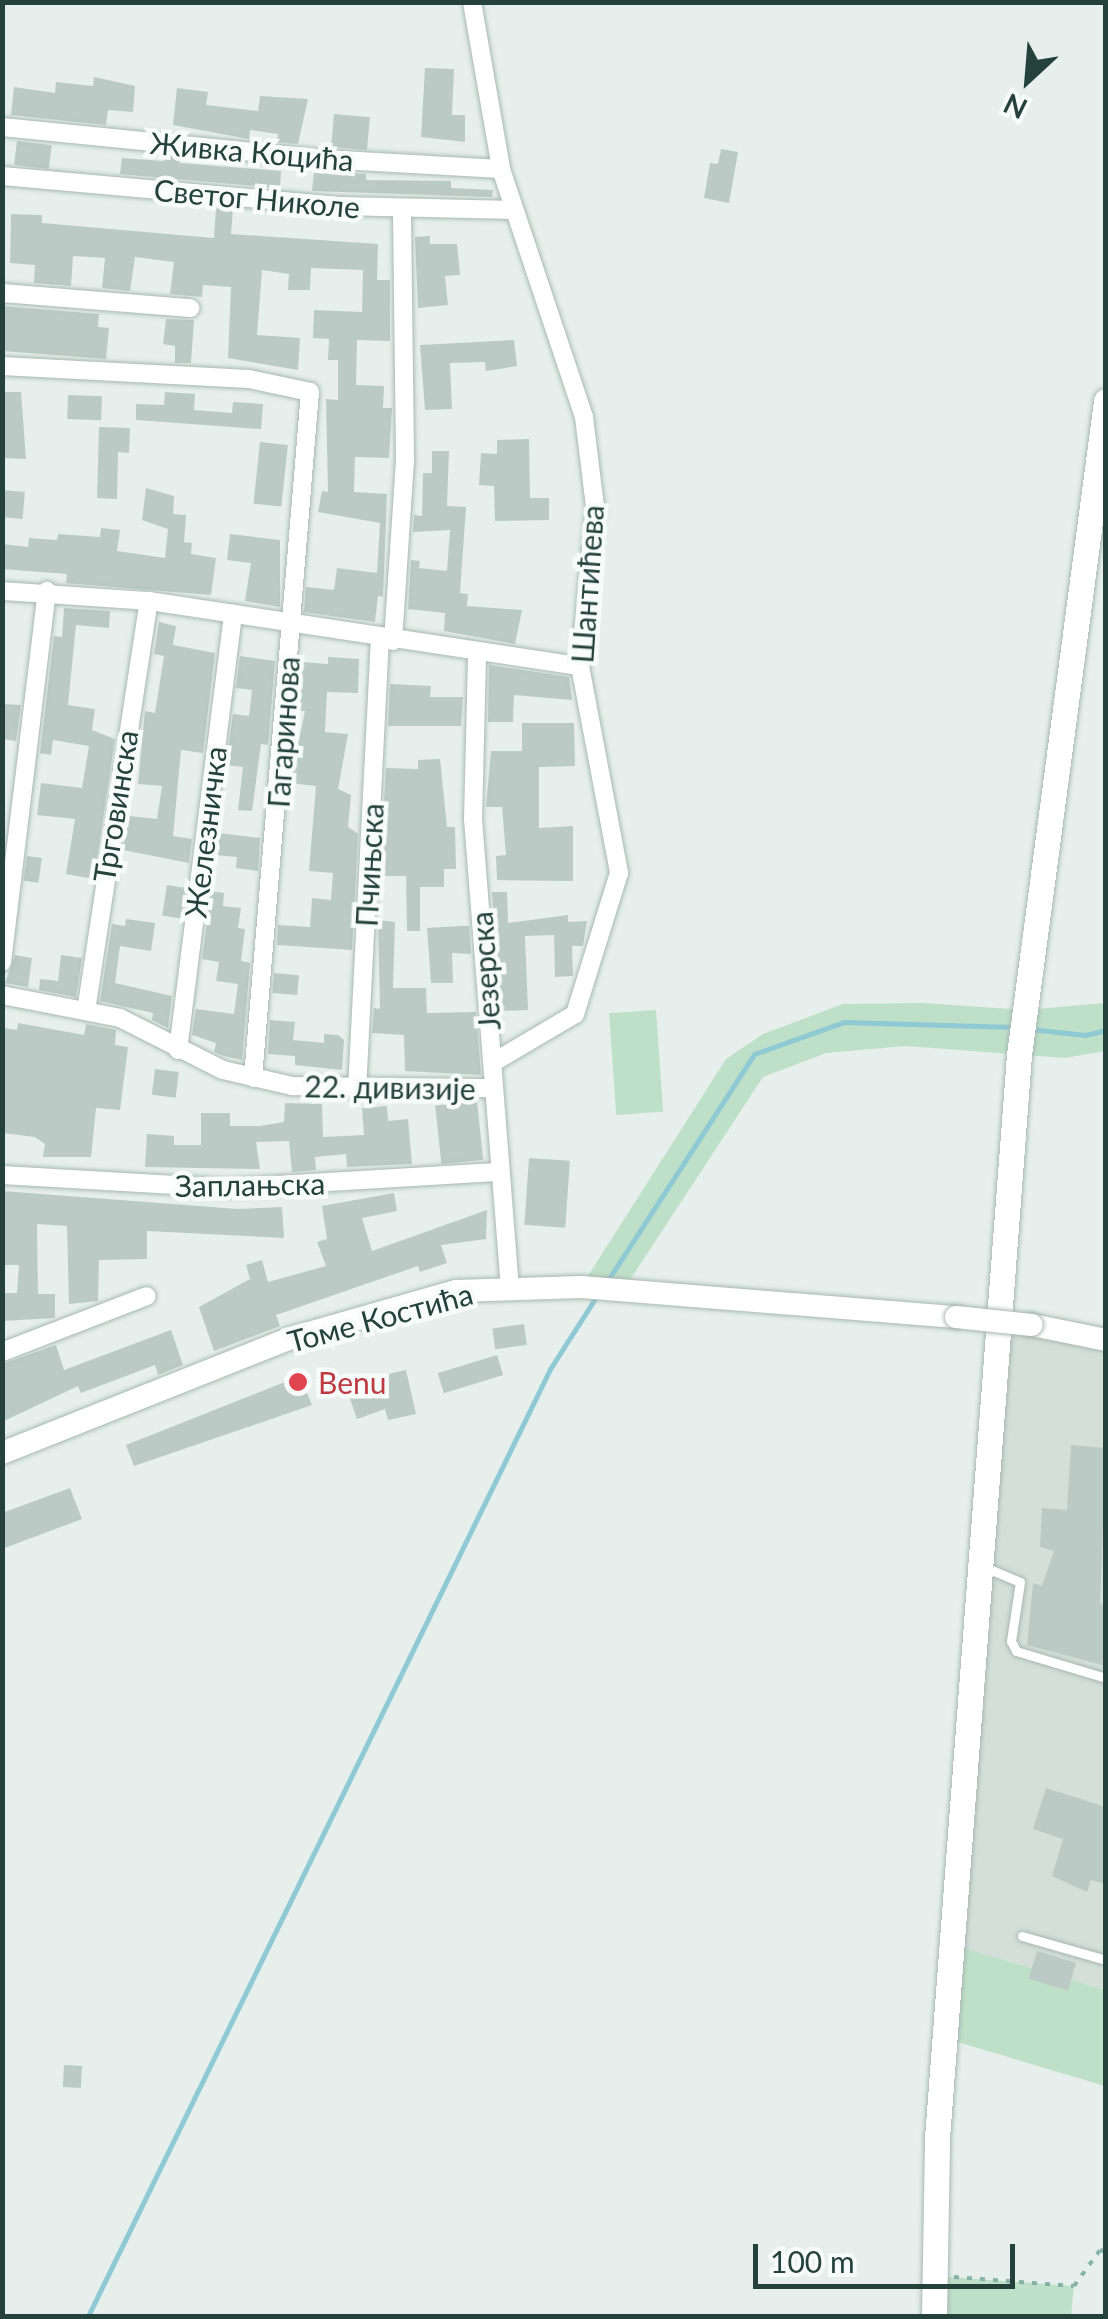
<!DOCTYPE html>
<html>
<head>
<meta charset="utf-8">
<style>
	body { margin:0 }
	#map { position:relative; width:1108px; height:2319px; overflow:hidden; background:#e6efeb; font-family:Lato,sans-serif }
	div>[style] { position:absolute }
	.built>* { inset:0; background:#d4dfda }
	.green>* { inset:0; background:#bfe0c8; transform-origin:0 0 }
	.stream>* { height:5px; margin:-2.5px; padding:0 2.5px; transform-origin:2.5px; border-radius:2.5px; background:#8ec9d4 }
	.building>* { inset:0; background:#bbcac4; transform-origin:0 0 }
	.path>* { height:4px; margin-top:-2px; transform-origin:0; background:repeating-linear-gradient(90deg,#86b3a5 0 5px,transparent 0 13px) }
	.roads { filter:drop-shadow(0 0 2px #a8b8b2) drop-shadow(0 0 2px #a8b8b2) }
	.service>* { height:9px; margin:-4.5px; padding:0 4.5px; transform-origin:4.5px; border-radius:4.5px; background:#fff }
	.minor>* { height:18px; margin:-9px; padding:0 9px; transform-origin:9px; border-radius:9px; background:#fff }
	.tertiary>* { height:22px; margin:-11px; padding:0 11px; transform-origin:11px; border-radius:11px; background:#fff }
	.secondary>* { height:25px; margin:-12.5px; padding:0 12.5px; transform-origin:12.5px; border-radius:12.5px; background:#fff }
	.bridges { filter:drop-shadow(0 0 2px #a8b8b2) drop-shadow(0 0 2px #a8b8b2) }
	.tertiary-bridge>* { height:22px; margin:-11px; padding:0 11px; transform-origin:11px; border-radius:11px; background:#fff }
	.dots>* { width:28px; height:28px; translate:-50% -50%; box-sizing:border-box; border:5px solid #f7fbf9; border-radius:50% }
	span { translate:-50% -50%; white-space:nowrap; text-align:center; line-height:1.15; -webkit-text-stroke:9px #f7fbf9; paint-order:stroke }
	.street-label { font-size:30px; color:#24423a }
	.health-label { font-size:30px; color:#be3a42 }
	.left { translate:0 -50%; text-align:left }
	.frame { position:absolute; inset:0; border:5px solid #24423a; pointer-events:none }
	.north { position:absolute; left:978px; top:30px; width:100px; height:100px; -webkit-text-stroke:8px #f7fbf9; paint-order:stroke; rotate:206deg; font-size:28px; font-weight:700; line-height:40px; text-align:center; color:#24423a }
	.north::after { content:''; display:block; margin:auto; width:35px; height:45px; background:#24423a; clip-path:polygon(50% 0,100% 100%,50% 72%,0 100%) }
	.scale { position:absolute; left:753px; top:2244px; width:262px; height:45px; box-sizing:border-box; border:5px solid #24423a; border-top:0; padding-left:12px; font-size:30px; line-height:35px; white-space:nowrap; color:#24423a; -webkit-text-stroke:8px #f7fbf9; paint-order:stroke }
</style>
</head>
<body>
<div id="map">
	<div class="built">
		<div style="clip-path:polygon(997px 1321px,1106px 1340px,1105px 1990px,951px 1944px)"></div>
	</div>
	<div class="green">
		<div style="clip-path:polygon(923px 1003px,1024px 1010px,1105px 1003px,1105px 1051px,1065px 1058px,906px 1046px,826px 1053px,763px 1077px,622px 1292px,581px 1287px,726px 1059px,763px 1034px,843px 1004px)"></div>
		<div style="left:656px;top:1010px;width:102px;height:47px;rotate:86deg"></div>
		<div style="clip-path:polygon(951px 1944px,1105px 1990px,1105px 2086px,944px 2038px)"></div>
		<div style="clip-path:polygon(934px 2276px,1074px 2286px,1071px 2316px,934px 2316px)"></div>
	</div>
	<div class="stream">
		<div style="left:1030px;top:1029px;width:55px;rotate:6.2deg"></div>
		<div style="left:1085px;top:1035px;width:22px;rotate:-13deg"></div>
		<div style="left:608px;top:1280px;width:269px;rotate:-57.1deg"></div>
		<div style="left:754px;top:1054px;width:96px;rotate:-19.6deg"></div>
		<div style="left:844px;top:1022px;width:170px;rotate:1.7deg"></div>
		<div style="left:88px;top:2316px;width:1054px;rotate:-63.99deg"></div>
		<div style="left:550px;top:1369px;width:85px;rotate:-57.4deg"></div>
	</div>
	<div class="building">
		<div style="clip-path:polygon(425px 68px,454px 69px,452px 115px,465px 115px,465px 142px,421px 137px)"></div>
		<div style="clip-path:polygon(94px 77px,135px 86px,133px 112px,108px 110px,106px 125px,11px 115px,14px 87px,55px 93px,56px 82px,93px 86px)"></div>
		<div style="clip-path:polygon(177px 88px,208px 92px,206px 105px,258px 111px,260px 96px,308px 99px,298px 144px,277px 142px,278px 134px,250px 130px,249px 139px,173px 125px)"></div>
		<div style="left:334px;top:114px;width:36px;height:33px;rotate:5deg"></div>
		<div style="left:17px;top:141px;width:35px;height:24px;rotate:7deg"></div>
		<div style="clip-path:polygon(721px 149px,738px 152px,729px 203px,704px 198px,710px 163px,718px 164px)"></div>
		<div style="clip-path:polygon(164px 156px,180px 157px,180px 163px,281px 171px,280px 188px,120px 174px,122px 158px,164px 161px)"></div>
		<div style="clip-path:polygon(314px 171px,366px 174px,366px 180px,451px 181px,451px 188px,493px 190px,492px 197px,312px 191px)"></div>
		<div style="clip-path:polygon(216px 208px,233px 209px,231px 234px,378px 244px,377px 280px,390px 280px,390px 341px,357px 340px,356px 385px,384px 386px,383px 408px,392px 408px,389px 458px,355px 457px,354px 492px,387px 494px,383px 597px,378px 596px,375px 622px,304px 612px,306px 587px,334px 590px,337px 568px,377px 573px,380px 523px,318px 512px,322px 491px,328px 492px,326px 399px,338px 400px,338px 360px,328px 360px,329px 339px,313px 338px,314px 310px,362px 312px,363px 270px,311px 268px,310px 290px,288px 290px,289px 274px,262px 270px,257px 335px,300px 338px,298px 370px,228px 358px,231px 287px,203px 285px,202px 297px,170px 294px,174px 262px,135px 257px,130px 291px,102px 288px,105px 258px,73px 256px,71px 286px,34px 283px,35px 265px,10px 263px,11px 214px,42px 215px,42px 223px,214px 238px)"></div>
		<div style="clip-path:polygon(430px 236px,430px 244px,457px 244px,460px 275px,445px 276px,448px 305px,418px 308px,415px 237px)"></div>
		<div style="clip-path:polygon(2px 306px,99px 314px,98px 327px,109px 328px,106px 359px,2px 351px)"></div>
		<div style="clip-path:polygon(166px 319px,194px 320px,191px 363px,175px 363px,175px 346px,163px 344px)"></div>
		<div style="clip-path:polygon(514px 340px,517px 366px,486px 371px,485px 362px,450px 363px,452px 409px,425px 410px,420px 345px)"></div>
		<div style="clip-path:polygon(2px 392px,21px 392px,26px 459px,2px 458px)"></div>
		<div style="clip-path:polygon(165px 392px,195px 394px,194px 410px,232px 413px,233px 402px,263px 404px,261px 429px,136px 420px,136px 404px,164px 405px)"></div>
		<div style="left:68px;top:395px;width:34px;height:24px;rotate:2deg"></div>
		<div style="clip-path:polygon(99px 427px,130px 428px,129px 453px,118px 452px,117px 499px,97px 498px)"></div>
		<div style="clip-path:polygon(529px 439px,530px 498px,549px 498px,549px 520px,495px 521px,494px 486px,479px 485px,481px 453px,497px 454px,497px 440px)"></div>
		<div style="left:260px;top:442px;width:28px;height:62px;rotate:6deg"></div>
		<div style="clip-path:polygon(432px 451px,449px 451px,447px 506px,466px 507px,460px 593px,468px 594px,467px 606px,522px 610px,515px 644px,444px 631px,445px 613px,408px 609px,411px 560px,420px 561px,419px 568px,447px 571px,450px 530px,413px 532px,414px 515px,422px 516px,423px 473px,432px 473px)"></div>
		<div style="clip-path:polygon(146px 488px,174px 496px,173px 514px,186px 515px,184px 542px,192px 543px,191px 554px,216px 558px,211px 595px,66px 583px,67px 574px,2px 569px,2px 544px,28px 547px,29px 538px,57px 540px,58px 534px,100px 537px,101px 528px,120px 530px,117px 551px,165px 558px,168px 529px,142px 520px)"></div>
		<div style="left:2px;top:490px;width:23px;height:27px;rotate:5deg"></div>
		<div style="clip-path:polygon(230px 534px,280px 540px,280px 607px,245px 601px,251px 563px,227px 560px)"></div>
		<div style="clip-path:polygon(64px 608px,110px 611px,109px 628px,76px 625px,68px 705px,95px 709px,92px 730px,115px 739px,94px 879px,66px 874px,75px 819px,37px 815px,41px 783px,82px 788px,89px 746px,53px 740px,51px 755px,40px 753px,54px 636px,62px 637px)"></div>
		<div style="clip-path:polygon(159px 622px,176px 626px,173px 645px,215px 653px,203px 753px,181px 750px,173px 836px,192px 839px,189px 863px,123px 850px,129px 816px,157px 819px,162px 786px,138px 784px,145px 711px,155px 713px,164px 656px,154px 654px)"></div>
		<div style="clip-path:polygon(240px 656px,275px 661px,268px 745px,261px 744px,252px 811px,238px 810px,243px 767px,226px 765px,233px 714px,249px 716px,252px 690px,236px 688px)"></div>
		<div style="clip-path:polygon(328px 657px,359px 659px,358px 693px,327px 692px,325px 732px,348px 734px,338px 789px,351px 795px,348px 827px,358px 834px,352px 950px,277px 945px,278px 925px,310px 927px,312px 898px,331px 900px,333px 873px,309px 871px,316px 786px,290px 783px,305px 711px,296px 711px,300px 662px,328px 664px)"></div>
		<div style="clip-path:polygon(489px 665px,569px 677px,572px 700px,514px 695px,513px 722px,488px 722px)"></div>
		<div style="clip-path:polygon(390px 684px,431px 686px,430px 697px,463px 697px,461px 726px,388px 726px)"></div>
		<div style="clip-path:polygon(3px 704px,21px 705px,16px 741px,2px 739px)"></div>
		<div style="clip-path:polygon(522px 723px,574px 723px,575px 766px,539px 767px,539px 828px,573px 826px,573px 881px,497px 880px,496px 856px,506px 855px,502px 807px,486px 807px,491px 751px,522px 751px)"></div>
		<div style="clip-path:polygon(440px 759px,447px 827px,455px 827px,456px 869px,444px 869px,444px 887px,420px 887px,420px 931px,407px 931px,406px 876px,380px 876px,386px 768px,418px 769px,418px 760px)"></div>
		<div style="clip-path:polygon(218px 833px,260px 838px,258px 871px,236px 868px,237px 857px,215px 855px)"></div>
		<div style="left:27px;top:856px;width:15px;height:25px;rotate:8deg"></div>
		<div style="left:167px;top:885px;width:19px;height:31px;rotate:9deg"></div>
		<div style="clip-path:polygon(211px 891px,224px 893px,223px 906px,241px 908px,238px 928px,245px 929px,241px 961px,250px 963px,242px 1060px,224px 1056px,214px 1052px,216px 1043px,192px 1035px,196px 1009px,234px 1014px,238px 984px,216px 981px,219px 962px,202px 959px)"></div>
		<div style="clip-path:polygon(492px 892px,507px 892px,508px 923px,568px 915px,568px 922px,587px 921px,583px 946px,572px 946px,573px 976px,555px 977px,554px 935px,525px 936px,528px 1010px,501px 1011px)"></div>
		<div style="clip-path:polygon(126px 919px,155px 923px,151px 951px,120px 946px,115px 983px,172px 996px,168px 1028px,152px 1020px,153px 1013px,100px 1001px,112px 924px,125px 926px)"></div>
		<div style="clip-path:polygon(378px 920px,395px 922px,393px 988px,426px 988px,427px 1013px,476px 1012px,481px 1075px,405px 1071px,404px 1035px,372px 1033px,374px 1008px,380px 1009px)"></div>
		<div style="clip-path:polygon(460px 926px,469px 926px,471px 954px,452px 953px,453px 983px,431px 983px,427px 928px)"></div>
		<div style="clip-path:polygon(15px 955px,32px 958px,28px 987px,5px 983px)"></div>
		<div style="clip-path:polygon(61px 955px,82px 958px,76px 997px,39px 990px,40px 979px,58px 981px)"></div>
		<div style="left:274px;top:973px;width:25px;height:20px;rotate:5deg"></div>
		<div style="clip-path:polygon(270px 1020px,295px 1022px,293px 1040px,324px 1043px,324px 1034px,338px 1035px,344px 1040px,342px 1070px,295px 1065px,295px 1056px,268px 1054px)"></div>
		<div style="clip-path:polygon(18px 1023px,84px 1035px,86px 1024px,116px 1030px,115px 1045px,128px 1047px,120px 1110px,96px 1108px,91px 1157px,43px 1157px,45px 1144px,35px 1137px,2px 1133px,2px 1038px,4px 1028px,17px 1030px)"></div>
		<div style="left:155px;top:1069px;width:24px;height:26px;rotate:7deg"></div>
		<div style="left:477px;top:1101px;width:59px;height:42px;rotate:84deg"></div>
		<div style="clip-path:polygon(285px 1103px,322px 1104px,323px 1137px,364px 1135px,362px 1108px,387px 1106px,388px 1121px,408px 1119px,412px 1164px,347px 1167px,346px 1154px,315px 1157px,316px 1170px,292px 1172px,289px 1141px,256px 1142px,260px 1169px,145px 1167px,147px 1134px,174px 1136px,174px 1145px,201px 1145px,201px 1113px,230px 1113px,230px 1126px,260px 1126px,284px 1122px)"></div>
		<div style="left:529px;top:1158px;width:41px;height:67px;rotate:4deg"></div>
		<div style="clip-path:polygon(2px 1191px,238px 1209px,282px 1207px,284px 1238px,147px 1231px,147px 1259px,99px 1260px,98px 1301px,69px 1304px,67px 1226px,37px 1224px,38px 1294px,55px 1294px,55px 1318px,2px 1321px,2px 1293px,17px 1293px,19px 1265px,2px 1265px)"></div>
		<div style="clip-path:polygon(394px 1193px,397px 1211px,362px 1218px,372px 1251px,487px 1210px,486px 1239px,441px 1245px,447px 1263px,420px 1272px,418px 1266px,276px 1315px,280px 1326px,214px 1351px,199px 1307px,250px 1279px,246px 1265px,262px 1260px,268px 1282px,326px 1266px,317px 1242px,327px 1239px,322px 1206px)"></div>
		<div style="left:524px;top:1324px;width:21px;height:32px;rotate:82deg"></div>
		<div style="clip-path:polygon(171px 1330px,183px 1365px,158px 1375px,155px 1365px,81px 1393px,78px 1386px,2px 1422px,2px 1364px,56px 1345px,64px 1370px)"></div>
		<div style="left:497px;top:1355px;width:21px;height:62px;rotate:73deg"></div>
		<div style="clip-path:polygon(406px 1370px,416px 1414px,388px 1420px,385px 1409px,357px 1419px,345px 1384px)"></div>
		<div style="clip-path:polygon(300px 1376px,312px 1405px,134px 1466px,126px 1445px)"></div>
		<div style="clip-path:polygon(1071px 1445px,1106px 1448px,1100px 1604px,1106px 1606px,1106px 1666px,1027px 1645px,1033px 1583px,1042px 1586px,1054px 1551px,1040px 1547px,1042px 1508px,1067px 1510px)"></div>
		<div style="clip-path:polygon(70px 1488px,82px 1519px,2px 1549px,2px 1513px)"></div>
		<div style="clip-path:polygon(1046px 1788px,1106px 1807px,1106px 1884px,1091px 1880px,1087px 1892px,1052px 1876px,1063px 1839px,1033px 1829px)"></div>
		<div style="left:1037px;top:1951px;width:41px;height:29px;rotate:17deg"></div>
		<div style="left:64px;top:2065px;width:18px;height:22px;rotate:3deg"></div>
	</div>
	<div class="path">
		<div style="left:954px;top:2277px;width:120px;rotate:4.3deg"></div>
		<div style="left:1074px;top:2286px;width:44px;rotate:-54.2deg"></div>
		<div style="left:1100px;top:2250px;width:6px;rotate:18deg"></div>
	</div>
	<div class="roads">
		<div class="service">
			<div style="left:982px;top:1566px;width:41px;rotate:22.8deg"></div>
			<div style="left:1020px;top:1582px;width:60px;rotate:98.7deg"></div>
			<div style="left:1011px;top:1641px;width:11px;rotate:63deg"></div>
			<div style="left:1016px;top:1651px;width:94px;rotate:16.7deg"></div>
			<div style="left:1022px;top:1936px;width:87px;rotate:15.9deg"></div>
		</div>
		<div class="minor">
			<div style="left:472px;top:2px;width:169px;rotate:80.1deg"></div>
			<div style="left:501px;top:169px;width:262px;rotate:71.5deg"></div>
			<div style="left:584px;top:417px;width:91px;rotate:83deg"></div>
			<div style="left:595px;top:507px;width:160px;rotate:95.4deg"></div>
			<div style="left:580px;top:666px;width:211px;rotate:79.3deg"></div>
			<div style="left:619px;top:873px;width:148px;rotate:107.3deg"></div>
			<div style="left:575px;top:1014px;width:96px;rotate:149.4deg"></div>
			<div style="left:2px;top:127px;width:323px;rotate:5.7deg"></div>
			<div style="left:323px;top:159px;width:178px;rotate:3.2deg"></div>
			<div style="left:2px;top:176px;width:338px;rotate:5.1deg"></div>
			<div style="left:339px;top:206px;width:174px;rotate:1.3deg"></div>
			<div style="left:2px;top:293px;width:189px;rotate:4.6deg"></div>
			<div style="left:2px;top:366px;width:247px;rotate:3deg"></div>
			<div style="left:249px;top:379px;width:62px;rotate:12deg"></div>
			<div style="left:310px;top:392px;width:688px;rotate:94.75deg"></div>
			<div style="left:2px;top:591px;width:147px;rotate:3.9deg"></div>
			<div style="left:149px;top:601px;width:436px;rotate:8.6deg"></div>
			<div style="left:393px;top:641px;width:183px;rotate:-86.2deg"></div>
			<div style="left:405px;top:458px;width:249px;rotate:-90.7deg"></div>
			<div style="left:477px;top:656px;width:163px;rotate:91.4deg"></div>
			<div style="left:473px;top:819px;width:468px;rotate:85.5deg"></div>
			<div style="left:2px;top:962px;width:374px;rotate:-83.1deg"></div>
			<div style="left:2px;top:995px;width:120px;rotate:11deg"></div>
			<div style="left:120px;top:1018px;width:115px;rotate:26.8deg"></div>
			<div style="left:223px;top:1070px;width:71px;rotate:13.1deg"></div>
			<div style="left:292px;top:1086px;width:201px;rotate:0.6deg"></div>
			<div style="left:86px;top:1011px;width:415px;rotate:-81.3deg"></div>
			<div style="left:178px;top:1050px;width:440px;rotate:-82.8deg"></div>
			<div style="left:357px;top:1091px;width:453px;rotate:-87.1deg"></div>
			<div style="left:2px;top:1175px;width:225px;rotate:3.3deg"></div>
			<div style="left:227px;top:1188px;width:270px;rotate:-3.4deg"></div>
			<div style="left:2px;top:1352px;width:155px;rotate:-21.1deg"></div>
		</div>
		<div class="tertiary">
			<div style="left:1032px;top:1325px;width:76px;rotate:11.5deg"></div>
			<div style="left:2px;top:1453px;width:311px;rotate:-21.7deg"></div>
			<div style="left:291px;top:1338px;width:172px;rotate:-15.9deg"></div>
			<div style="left:456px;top:1291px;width:125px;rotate:-1.8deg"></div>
			<div style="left:581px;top:1287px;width:376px;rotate:4.6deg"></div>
		</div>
		<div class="secondary">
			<div style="left:934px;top:2316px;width:178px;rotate:-89deg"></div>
			<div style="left:937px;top:2138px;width:1086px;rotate:-85.67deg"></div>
			<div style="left:1019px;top:1055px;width:660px;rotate:-82.42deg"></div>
		</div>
	</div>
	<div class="bridges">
		<div class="tertiary-bridge">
			<div style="left:956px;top:1317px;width:76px;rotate:6deg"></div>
		</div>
	</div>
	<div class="dots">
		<div style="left:298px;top:1382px;background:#e0444e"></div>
	</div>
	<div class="street-label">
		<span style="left:252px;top:151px;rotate:5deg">Живка Коцића</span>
		<span style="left:257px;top:198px;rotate:5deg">Светог Николе</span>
		<span style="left:587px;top:584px;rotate:-86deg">Шантићева</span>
		<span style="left:283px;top:732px;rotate:-86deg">Гагаринова</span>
		<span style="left:115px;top:806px;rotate:-81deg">Трговинска</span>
		<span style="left:205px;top:832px;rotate:-83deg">Железничка</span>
		<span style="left:369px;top:865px;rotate:-87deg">Пчињска</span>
		<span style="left:485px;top:971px;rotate:-94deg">Језерска</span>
		<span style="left:390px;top:1087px;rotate:1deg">22. дивизије</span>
		<span style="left:250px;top:1184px;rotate:-1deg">Заплањска</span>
		<span style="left:380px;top:1317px;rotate:-15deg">Томе Костића</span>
	</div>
	<div class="health-label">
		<span class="left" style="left:318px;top:1382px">Benu</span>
	</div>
	<div class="frame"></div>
	<div class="north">N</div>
	<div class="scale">100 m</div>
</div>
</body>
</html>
